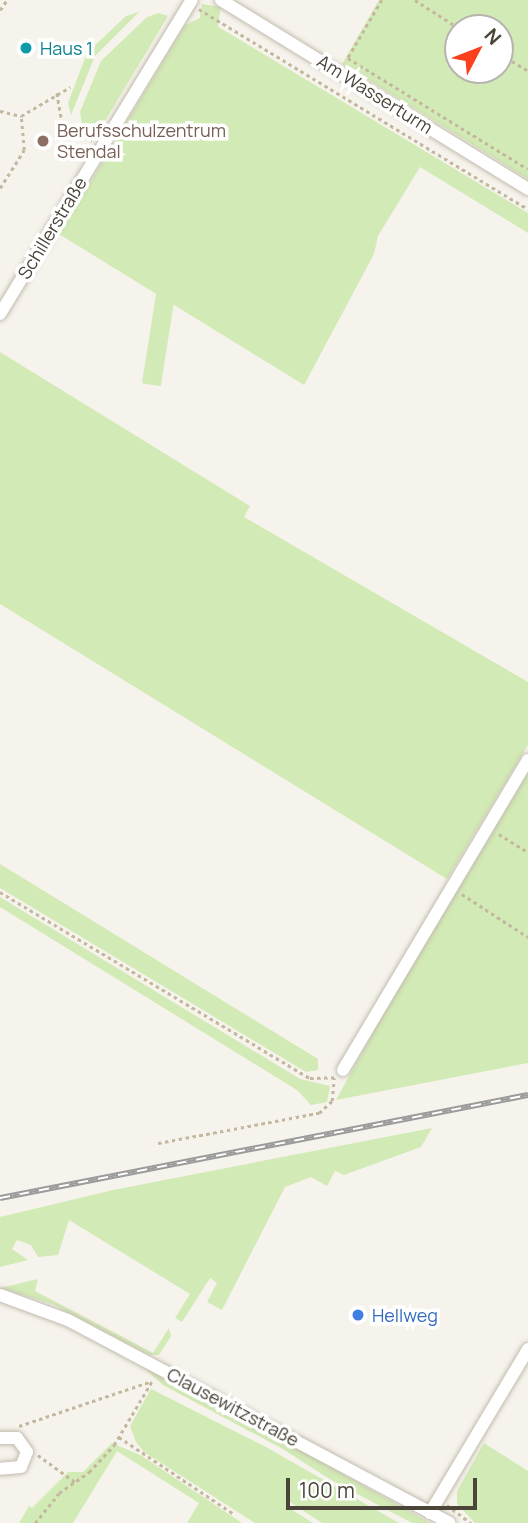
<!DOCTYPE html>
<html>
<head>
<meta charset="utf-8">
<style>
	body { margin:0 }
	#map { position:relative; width:528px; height:1523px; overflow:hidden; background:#f6f3ec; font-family:Manrope,sans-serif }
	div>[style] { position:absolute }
	.green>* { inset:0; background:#d2eab5; transform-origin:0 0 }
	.path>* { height:2.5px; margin-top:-1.25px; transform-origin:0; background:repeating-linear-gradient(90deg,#c4b79f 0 3.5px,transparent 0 7px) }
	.roads { filter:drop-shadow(0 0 2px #c2bbae) drop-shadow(0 0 2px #c2bbae) }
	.minor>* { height:12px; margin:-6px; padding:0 6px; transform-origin:6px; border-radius:6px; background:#fff }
	.rail>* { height:6px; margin-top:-3px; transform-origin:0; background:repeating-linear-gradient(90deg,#fff 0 10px,#9a9a9a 0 20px); box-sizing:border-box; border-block:2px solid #9a9a9a }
	.dots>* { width:19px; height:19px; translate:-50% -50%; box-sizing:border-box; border:4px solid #fff; border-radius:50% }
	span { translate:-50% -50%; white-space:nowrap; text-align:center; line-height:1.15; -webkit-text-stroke:7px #fff; paint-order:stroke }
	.culture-label { font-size:18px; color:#0d838f }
	.left { translate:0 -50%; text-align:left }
	.street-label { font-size:18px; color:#4b4439 }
	.education-label { font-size:18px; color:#785e54 }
	.shop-label { font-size:18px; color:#366cbe }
	.north { position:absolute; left:444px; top:14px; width:70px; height:70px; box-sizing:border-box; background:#fff; border:2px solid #b7b4b0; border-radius:50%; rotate:48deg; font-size:19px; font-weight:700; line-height:28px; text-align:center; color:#4b4439 }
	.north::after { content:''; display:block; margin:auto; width:24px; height:32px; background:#fc3f1d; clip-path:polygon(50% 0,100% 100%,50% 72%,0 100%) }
	.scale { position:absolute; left:286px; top:1478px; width:191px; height:32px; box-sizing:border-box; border:4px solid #4b4439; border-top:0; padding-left:9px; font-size:21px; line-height:24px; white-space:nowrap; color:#4b4439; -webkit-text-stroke:5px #fff; paint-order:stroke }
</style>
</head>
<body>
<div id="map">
	<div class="green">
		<div style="clip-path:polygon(evenodd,379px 0,528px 0,528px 179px,342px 64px,379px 0,500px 28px,500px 70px,458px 70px,458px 28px,500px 28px)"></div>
		<div style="left:202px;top:4px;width:19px;height:384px;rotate:9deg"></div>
		<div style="clip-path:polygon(139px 12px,95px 56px,71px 115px,68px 103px,87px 53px,126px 16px)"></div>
		<div style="clip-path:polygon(159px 13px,168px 16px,102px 126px,82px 124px,80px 112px,101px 61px,147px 17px)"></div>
		<div style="clip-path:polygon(202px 17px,528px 213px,528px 233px,420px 167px,378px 236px,374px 254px,304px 385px,59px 234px,185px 25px)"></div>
		<div style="clip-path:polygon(0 352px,250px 506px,244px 517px,528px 682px,528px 745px,447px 879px,0 604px)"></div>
		<div style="clip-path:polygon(528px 773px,528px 1063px,336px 1100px,387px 1007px)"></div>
		<div style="clip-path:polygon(0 864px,318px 1059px,318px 1070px,306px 1072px,0 888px)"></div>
		<div style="clip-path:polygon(0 897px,300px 1079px,330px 1086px,327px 1102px,311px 1105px,297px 1090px,0 907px)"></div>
		<div style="clip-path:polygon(432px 1128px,421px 1147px,344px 1175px,335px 1171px,327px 1186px,311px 1177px,285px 1187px,222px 1310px,207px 1302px,217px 1283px,210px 1278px,182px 1322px,175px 1318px,190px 1294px,69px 1220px,58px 1255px,38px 1257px,31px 1245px,17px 1240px,12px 1249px,28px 1260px,0 1267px,0 1217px,113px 1190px)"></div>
		<div style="clip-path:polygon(38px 1279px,35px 1291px,153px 1353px,169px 1328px,171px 1336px,159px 1355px,149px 1355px,52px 1304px,0 1288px)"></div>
		<div style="clip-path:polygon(143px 1367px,297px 1448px,430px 1523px,412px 1523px,331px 1480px,281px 1448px,163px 1385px)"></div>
		<div style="clip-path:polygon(151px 1389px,266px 1447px,399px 1523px,322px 1523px,287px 1500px,286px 1506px,313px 1523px,255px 1523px,144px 1452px,136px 1442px,130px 1426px)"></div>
		<div style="clip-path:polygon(112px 1443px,142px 1456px,242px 1523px,187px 1523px,199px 1503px,117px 1451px,73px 1523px,19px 1523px,29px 1506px,32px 1508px,68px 1472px,83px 1472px)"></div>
		<div style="clip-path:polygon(484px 1443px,528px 1471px,528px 1523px,475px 1523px,457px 1504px,457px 1491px)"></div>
	</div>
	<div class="path">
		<div style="left:382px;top:0;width:67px;rotate:120.4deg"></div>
		<div style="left:348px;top:58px;width:211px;rotate:31.7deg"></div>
		<div style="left:415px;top:0;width:52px;rotate:32.5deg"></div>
		<div style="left:199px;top:9px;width:385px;rotate:31.3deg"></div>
		<div style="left:0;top:10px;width:12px;rotate:-55deg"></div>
		<div style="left:500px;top:54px;width:33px;rotate:31deg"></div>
		<div style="left:57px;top:93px;width:28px;rotate:80deg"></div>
		<div style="left:62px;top:121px;width:36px;rotate:34deg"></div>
		<div style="left:0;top:111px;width:22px;rotate:13deg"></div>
		<div style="left:0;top:188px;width:45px;rotate:-57.7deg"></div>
		<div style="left:24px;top:150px;width:34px;rotate:-95deg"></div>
		<div style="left:21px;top:116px;width:57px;rotate:-30.6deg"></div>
		<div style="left:499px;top:834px;width:34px;rotate:32deg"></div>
		<div style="left:0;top:892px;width:362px;rotate:31deg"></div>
		<div style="left:310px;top:1078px;width:25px;rotate:-2deg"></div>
		<div style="left:462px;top:894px;width:79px;rotate:33.1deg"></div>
		<div style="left:158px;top:1143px;width:164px;rotate:-10.6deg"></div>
		<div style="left:319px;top:1113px;width:18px;rotate:-43deg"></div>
		<div style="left:332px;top:1101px;width:23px;rotate:-85deg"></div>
		<div style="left:19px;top:1426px;width:140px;rotate:-18.7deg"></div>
		<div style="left:119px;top:1437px;width:138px;rotate:33.8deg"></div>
		<div style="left:38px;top:1455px;width:46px;rotate:36.1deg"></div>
		<div style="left:447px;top:1505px;width:30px;rotate:37deg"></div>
		<div style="left:35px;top:1523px;width:38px;rotate:-51deg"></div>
		<div style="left:59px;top:1493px;width:37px;rotate:-35deg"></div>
		<div style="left:89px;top:1472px;width:37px;rotate:-47deg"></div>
		<div style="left:114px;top:1445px;width:74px;rotate:-59.3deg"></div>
	</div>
	<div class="roads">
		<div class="minor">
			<div style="left:221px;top:0;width:361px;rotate:31.6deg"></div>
			<div style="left:0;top:314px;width:368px;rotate:-58.6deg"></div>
			<div style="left:343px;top:1070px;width:361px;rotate:-59.2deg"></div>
			<div style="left:0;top:1295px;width:72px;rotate:20.2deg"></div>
			<div style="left:68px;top:1320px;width:432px;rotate:28deg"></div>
			<div style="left:0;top:1438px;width:17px"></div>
			<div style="left:17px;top:1438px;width:17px;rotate:54deg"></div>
			<div style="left:27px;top:1452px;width:16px;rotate:112deg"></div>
			<div style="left:21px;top:1467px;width:21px;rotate:175deg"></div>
			<div style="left:430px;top:1513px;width:191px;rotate:-59.1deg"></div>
		</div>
	</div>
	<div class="rail">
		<div style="left:0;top:1198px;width:538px;rotate:-11.04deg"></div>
	</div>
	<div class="dots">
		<div style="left:26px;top:48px;background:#0f9aa8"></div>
		<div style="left:43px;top:141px;background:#8d6e63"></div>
		<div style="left:358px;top:1315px;background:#3f7fe0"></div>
	</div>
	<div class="culture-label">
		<span class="left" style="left:40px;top:48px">Haus 1</span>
	</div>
	<div class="street-label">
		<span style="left:375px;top:94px;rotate:32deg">Am Wasserturm</span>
		<span style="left:52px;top:228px;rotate:-59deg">Schillerstraße</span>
		<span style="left:233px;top:1407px;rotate:28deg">Clausewitzstraße</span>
	</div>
	<div class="education-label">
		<span class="left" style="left:57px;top:141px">Berufsschulzentrum<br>Stendal</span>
	</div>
	<div class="shop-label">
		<span class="left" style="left:372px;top:1315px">Hellweg</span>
	</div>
	<div class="north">N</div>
	<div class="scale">100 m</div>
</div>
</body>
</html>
